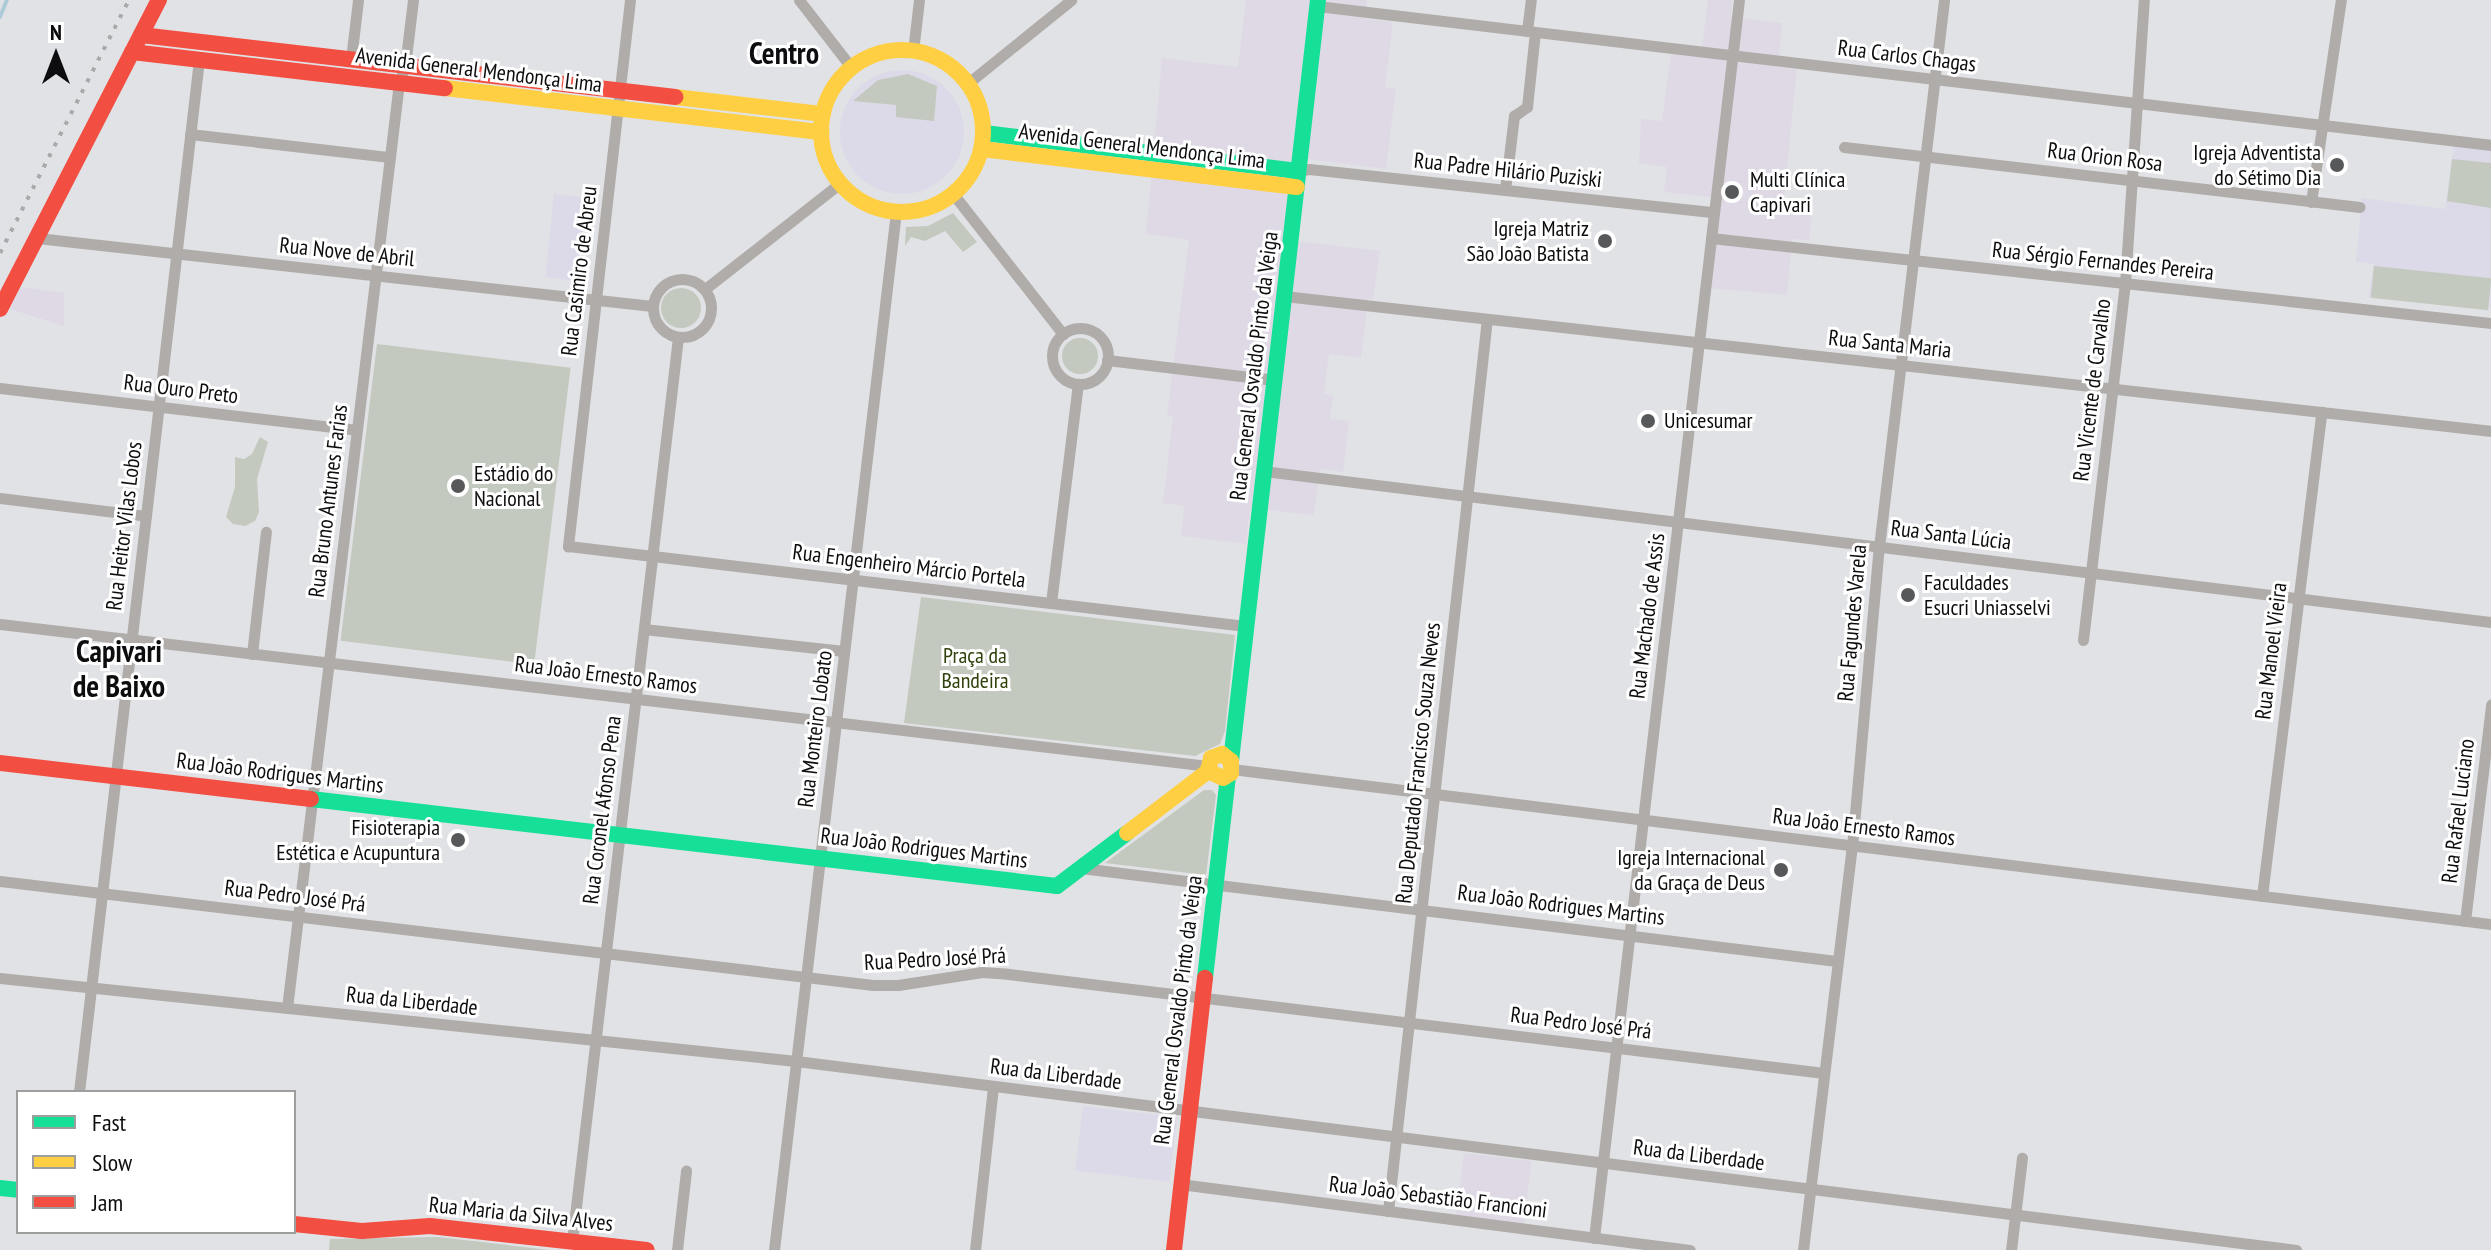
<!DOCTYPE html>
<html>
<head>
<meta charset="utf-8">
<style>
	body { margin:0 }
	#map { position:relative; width:2491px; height:1250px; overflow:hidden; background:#e1e2e5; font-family:"PT Sans Narrow",sans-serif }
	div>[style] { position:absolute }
	.commercial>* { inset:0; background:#dfd9e6; transform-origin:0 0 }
	.education>* { inset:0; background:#dcdae8; transform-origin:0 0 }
	.round { border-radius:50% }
	.green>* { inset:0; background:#c3c9be; transform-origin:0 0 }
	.stream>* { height:4px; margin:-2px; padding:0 2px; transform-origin:2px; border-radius:2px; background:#aeccd8 }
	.street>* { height:11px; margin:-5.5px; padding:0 5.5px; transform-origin:5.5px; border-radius:5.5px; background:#b0aca9 }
	.street>.ring { margin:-5.5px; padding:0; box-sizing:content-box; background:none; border:11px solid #b0aca9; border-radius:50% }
	.fast>* { height:16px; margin:-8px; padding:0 8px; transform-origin:8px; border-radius:8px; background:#16e098 }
	.slow>* { height:16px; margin:-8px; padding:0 8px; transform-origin:8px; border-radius:8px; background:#ffcf43 }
	.slow>.ring { margin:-8px; padding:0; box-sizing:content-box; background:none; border:16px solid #ffcf43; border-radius:50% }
	.jam>* { height:16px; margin:-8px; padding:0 8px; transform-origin:8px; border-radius:8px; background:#f24e42 }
	.rail>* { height:4px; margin-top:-2px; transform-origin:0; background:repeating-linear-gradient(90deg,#abaaaa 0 4px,transparent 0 12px) }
	.dots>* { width:22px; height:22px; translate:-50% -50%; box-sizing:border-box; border:4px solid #fff; border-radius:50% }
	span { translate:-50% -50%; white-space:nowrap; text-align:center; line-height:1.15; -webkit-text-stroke:6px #fff; paint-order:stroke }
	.street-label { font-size:22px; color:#0d0d0f }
	.poi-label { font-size:22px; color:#0d0d0f }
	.right { translate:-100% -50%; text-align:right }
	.left { translate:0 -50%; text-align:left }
	.park-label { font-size:22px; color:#2f420c }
	.district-label { font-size:30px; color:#0d0d0f; font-weight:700 }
	.legend { position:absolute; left:16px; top:1090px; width:280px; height:144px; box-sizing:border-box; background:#fff; border:2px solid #9e9e9f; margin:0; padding:10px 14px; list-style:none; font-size:24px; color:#0d0d0f }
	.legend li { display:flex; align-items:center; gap:16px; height:40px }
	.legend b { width:40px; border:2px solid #9e9e9f }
	.north { position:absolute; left:16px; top:16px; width:80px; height:80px; -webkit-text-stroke:6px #fff; paint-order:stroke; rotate:0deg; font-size:22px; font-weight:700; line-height:32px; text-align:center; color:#0d0d0f }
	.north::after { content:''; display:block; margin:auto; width:28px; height:36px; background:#0d0d0f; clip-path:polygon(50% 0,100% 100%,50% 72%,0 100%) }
</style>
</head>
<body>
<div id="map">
	<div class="commercial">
		<div style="clip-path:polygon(1246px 0,1367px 0,1365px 19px,1393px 22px,1385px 87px,1396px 89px,1386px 169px,1307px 159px,1297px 241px,1380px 251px,1373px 299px,1368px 299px,1361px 358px,1329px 354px,1324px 394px,1333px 396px,1330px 419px,1349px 421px,1343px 472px,1320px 469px,1314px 515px,1250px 508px,1246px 544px,1181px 536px,1184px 506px,1163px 503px,1173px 416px,1167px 415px,1189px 240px,1146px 234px,1162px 58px,1238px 67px)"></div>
		<div style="clip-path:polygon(1708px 0,1732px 0,1731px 17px,1782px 23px,1778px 67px,1797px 69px,1784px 198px,1813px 201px,1809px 240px,1792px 239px,1787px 295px,1709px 288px,1720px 198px,1664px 192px,1667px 167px,1639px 163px,1641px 119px,1662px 121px,1671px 53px,1701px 56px)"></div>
		<div style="clip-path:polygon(21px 287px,64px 293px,64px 326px,10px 309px)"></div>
		<div style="left:1464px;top:1153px;width:68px;height:64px;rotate:7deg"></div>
	</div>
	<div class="education">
		<div class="round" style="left:840px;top:70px;width:124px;height:124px"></div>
		<div style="clip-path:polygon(2454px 145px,2491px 149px,2491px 309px,2368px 297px,2374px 264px,2356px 262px,2362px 198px,2445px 209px)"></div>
		<div style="left:554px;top:194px;width:40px;height:84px;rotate:6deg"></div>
		<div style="left:1083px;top:1106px;width:95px;height:65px;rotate:7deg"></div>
	</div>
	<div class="green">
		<div style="clip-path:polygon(908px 74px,937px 86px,934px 121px,896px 117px,896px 105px,853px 101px,878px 80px)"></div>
		<div style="clip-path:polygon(2452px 159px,2491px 163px,2491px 208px,2447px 201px)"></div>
		<div style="clip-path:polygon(953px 213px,977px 242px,963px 252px,945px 231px,925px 241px,911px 237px,905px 246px,906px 227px,928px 226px)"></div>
		<div style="left:2374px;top:266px;width:118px;height:32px;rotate:6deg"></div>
		<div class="round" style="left:661px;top:288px;width:40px;height:40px"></div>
		<div class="round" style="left:1062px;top:338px;width:36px;height:36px"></div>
		<div style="left:377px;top:344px;width:195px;height:299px;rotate:7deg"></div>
		<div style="clip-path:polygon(260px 437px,268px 442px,257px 479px,259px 512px,255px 521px,245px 526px,233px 524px,226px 517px,235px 487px,235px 457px,244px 459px,252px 454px)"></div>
		<div style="clip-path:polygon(921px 597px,1235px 635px,1225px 731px,1220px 744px,1195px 756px,904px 723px)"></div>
		<div style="clip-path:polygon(1204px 790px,1212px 790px,1216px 795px,1206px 875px,1105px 863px)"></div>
		<div style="clip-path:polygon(438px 1237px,550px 1250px,329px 1250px,330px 1239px)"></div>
	</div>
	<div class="stream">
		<div style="left:0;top:17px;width:18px;rotate:-68deg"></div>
	</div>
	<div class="street">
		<div style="left:630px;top:0;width:550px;rotate:96.48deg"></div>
		<div style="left:568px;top:546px;width:682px;rotate:6.74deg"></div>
		<div style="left:799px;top:0;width:85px;rotate:52.2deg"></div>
		<div style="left:1317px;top:6px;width:1182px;rotate:6.75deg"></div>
		<div style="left:1527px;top:31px;width:31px;rotate:-83deg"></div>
		<div style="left:913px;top:51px;width:51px;rotate:-83.3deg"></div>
		<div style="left:351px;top:59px;width:59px;rotate:-83.2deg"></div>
		<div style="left:967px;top:84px;width:134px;rotate:-38.9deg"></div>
		<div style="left:190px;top:134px;width:201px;rotate:6.6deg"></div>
		<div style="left:1844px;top:147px;width:519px;rotate:6.63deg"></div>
		<div style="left:1298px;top:171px;width:11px;rotate:-10deg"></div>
		<div style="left:1309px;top:169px;width:407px;rotate:6.1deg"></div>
		<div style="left:1505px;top:190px;width:75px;rotate:-83.1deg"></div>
		<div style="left:1514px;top:116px;width:16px;rotate:-35deg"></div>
		<div style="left:1527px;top:107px;width:75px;rotate:-83.9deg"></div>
		<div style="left:954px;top:195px;width:177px;rotate:51.9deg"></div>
		<div style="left:2311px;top:202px;width:204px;rotate:-81.6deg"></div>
		<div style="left:37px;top:238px;width:619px;rotate:6.31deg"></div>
		<div style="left:1711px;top:238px;width:785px;rotate:6.22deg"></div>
		<div class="ring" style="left:653px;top:279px;width:47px;height:47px"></div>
		<div style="left:705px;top:289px;width:170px;rotate:-38.1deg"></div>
		<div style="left:1284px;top:296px;width:1215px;rotate:6.38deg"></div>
		<div class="ring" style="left:1052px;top:328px;width:45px;height:45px"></div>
		<div style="left:1107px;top:360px;width:168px;rotate:6.8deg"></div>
		<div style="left:0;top:388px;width:359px;rotate:6.7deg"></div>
		<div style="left:1263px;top:471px;width:1237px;rotate:7.01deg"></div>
		<div style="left:0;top:498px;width:147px;rotate:7deg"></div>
		<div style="left:1051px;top:603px;width:221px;rotate:-83deg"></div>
		<div style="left:0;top:624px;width:1216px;rotate:6.7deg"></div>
		<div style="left:644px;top:629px;width:201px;rotate:6.3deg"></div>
		<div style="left:2083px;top:640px;width:359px;rotate:-83.3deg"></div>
		<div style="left:2125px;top:283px;width:284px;rotate:-86.2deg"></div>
		<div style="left:252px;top:654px;width:123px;rotate:-83.5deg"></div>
		<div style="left:1232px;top:769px;width:1269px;rotate:7.02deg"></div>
		<div style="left:1081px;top:868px;width:761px;rotate:7.02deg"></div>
		<div style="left:0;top:881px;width:879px;rotate:6.79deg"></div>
		<div style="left:873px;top:985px;width:25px"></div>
		<div style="left:898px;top:985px;width:85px;rotate:-8.8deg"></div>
		<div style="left:982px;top:972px;width:26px;rotate:4deg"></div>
		<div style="left:1008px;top:974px;width:822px;rotate:6.92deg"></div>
		<div style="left:2262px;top:896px;width:488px;rotate:-83deg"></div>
		<div style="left:2465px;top:921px;width:218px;rotate:-83.1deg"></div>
		<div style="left:0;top:978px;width:800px;rotate:5.95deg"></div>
		<div style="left:796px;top:1061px;width:1512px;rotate:7.18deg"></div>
		<div style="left:287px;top:1008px;width:932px;rotate:-83.1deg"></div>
		<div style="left:399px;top:83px;width:18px;rotate:-71deg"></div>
		<div style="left:405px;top:66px;width:66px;rotate:-83.1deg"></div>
		<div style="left:79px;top:1092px;width:1040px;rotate:-83.37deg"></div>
		<div style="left:1180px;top:1184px;width:514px;rotate:7.37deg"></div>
		<div style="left:1388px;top:1211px;width:897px;rotate:-83.67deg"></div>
		<div style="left:1594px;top:1238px;width:1246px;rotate:-83.32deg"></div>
		<div style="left:572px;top:1241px;width:910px;rotate:-83.31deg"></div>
		<div style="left:677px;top:1250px;width:80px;rotate:-83.5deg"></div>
		<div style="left:774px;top:1250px;width:1045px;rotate:-83.3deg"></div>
		<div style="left:975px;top:1250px;width:165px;rotate:-83.7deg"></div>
		<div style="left:1803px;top:1250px;width:406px;rotate:-83.1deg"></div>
		<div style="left:1852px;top:847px;width:301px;rotate:-84.9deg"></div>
		<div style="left:1879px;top:547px;width:551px;rotate:-83.22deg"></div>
		<div style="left:2011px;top:1250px;width:93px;rotate:-83.2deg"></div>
	</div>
	<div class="fast">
		<div style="left:984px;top:133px;width:316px;rotate:6.9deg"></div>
		<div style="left:1231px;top:761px;width:766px;rotate:-83.48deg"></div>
		<div style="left:311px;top:799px;width:751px;rotate:6.65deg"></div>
		<div style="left:1057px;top:886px;width:88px;rotate:-37.1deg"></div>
		<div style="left:1205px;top:978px;width:203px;rotate:-83.5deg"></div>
		<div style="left:0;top:1188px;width:18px;rotate:6deg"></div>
	</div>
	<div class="slow">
		<div class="ring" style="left:821px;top:50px;width:146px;height:146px"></div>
		<div style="left:445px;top:88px;width:379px;rotate:6.7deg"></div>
		<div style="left:675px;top:97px;width:149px;rotate:6.6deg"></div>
		<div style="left:982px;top:149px;width:317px;rotate:6.9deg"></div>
		<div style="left:1127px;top:833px;width:102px;rotate:-37.4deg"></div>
		<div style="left:1208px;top:771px;width:13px;rotate:-77deg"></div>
		<div style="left:1211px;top:758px;width:12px;rotate:-20deg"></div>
		<div style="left:1222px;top:754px;width:11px;rotate:38deg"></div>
		<div style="left:1231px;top:761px;width:12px;rotate:90deg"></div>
		<div style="left:1231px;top:773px;width:9px;rotate:148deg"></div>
		<div style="left:1223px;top:778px;width:17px;rotate:-155deg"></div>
	</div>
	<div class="jam">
		<div style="left:141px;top:35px;width:538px;rotate:6.62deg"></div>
		<div style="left:132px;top:52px;width:315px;rotate:6.6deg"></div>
		<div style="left:0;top:309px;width:348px;rotate:-62.8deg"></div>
		<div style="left:0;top:763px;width:313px;rotate:6.6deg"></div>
		<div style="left:294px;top:1224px;width:68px;rotate:5.9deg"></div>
		<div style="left:362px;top:1231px;width:68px;rotate:-4.2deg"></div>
		<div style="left:430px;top:1226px;width:218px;rotate:6.3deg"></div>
		<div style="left:1174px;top:1250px;width:274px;rotate:-83.5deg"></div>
	</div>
	<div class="rail">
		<div style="left:0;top:253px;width:284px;rotate:-63deg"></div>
	</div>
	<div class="dots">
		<div style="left:2337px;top:165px;background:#57585a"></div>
		<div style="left:1732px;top:192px;background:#57585a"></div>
		<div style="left:1605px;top:241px;background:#57585a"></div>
		<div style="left:1648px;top:421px;background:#57585a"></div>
		<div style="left:458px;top:486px;background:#57585a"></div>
		<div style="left:1908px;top:595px;background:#57585a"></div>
		<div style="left:458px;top:840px;background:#57585a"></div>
		<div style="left:1781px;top:870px;background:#57585a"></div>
	</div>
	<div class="street-label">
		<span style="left:1907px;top:56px;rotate:7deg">Rua Carlos Chagas</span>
		<span style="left:479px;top:70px;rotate:7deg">Avenida General Mendonça Lima</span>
		<span style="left:1142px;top:146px;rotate:7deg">Avenida General Mendonça Lima</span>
		<span style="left:2105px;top:157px;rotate:7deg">Rua Orion Rosa</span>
		<span style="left:1508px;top:170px;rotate:6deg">Rua Padre Hilário Puziski</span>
		<span style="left:347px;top:252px;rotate:6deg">Rua Nove de Abril</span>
		<span style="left:2103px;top:261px;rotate:6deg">Rua Sérgio Fernandes Pereira</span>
		<span style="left:579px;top:271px;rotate:-83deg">Rua Casimiro de Abreu</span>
		<span style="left:1890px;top:344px;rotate:6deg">Rua Santa Maria</span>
		<span style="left:1254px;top:366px;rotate:-83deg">Rua General Osvaldo Pinto da Veiga</span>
		<span style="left:181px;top:389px;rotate:7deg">Rua Ouro Preto</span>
		<span style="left:2092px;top:390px;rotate:-83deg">Rua Vicente de Carvalho</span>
		<span style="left:328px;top:501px;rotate:-83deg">Rua Bruno Antunes Farias</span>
		<span style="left:124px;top:526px;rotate:-83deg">Rua Heitor Vilas Lobos</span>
		<span style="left:1951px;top:535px;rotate:7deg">Rua Santa Lúcia</span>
		<span style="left:909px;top:566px;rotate:7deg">Rua Engenheiro Márcio Portela</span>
		<span style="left:1647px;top:616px;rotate:-83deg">Rua Machado de Assis</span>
		<span style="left:1852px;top:623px;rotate:-85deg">Rua Fagundes Varela</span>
		<span style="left:2271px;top:651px;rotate:-83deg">Rua Manoel Vieira</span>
		<span style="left:606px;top:675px;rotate:7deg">Rua João Ernesto Ramos</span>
		<span style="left:815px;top:729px;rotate:-83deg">Rua Monteiro Lobato</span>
		<span style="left:1418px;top:763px;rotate:-84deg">Rua Deputado Francisco Souza Neves</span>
		<span style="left:280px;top:773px;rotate:7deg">Rua João Rodrigues Martins</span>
		<span style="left:602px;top:810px;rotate:-83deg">Rua Coronel Afonso Pena</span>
		<span style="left:2458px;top:811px;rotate:-83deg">Rua Rafael Luciano</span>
		<span style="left:1864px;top:827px;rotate:7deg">Rua João Ernesto Ramos</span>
		<span style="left:924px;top:848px;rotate:7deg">Rua João Rodrigues Martins</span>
		<span style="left:295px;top:896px;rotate:7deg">Rua Pedro José Prá</span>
		<span style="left:1561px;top:905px;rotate:7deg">Rua João Rodrigues Martins</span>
		<span style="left:935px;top:959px;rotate:-3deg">Rua Pedro José Prá</span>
		<span style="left:412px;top:1001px;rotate:6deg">Rua da Liberdade</span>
		<span style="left:1178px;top:1010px;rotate:-83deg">Rua General Osvaldo Pinto da Veiga</span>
		<span style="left:1581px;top:1023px;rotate:7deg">Rua Pedro José Prá</span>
		<span style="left:1056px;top:1074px;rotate:7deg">Rua da Liberdade</span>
		<span style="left:1699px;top:1155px;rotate:7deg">Rua da Liberdade</span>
		<span style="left:1438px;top:1197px;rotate:7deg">Rua João Sebastião Francioni</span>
		<span style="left:521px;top:1214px;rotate:6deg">Rua Maria da Silva Alves</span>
	</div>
	<div class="poi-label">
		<span class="right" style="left:2321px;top:165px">Igreja Adventista<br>do Sétimo Dia</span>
		<span class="left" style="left:1750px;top:192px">Multi Clínica<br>Capivari</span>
		<span class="right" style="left:1589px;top:241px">Igreja Matriz<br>São João Batista</span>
		<span class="left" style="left:1664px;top:421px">Unicesumar</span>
		<span class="left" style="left:474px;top:486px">Estádio do<br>Nacional</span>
		<span class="left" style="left:1924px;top:595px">Faculdades<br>Esucri Uniasselvi</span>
		<span class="right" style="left:440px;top:840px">Fisioterapia<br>Estética e Acupuntura</span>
		<span class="right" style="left:1765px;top:870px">Igreja Internacional<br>da Graça de Deus</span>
	</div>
	<div class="park-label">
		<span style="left:975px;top:668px">Praça da<br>Bandeira</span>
	</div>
	<div class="district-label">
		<span style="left:784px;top:53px">Centro</span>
		<span style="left:119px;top:668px">Capivari<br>de Baixo</span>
	</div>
	<ul class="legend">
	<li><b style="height:10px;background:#16e098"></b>Fast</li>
	<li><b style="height:10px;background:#ffcf43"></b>Slow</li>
	<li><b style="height:10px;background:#f24e42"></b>Jam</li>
	</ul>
	<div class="north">N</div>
</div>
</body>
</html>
